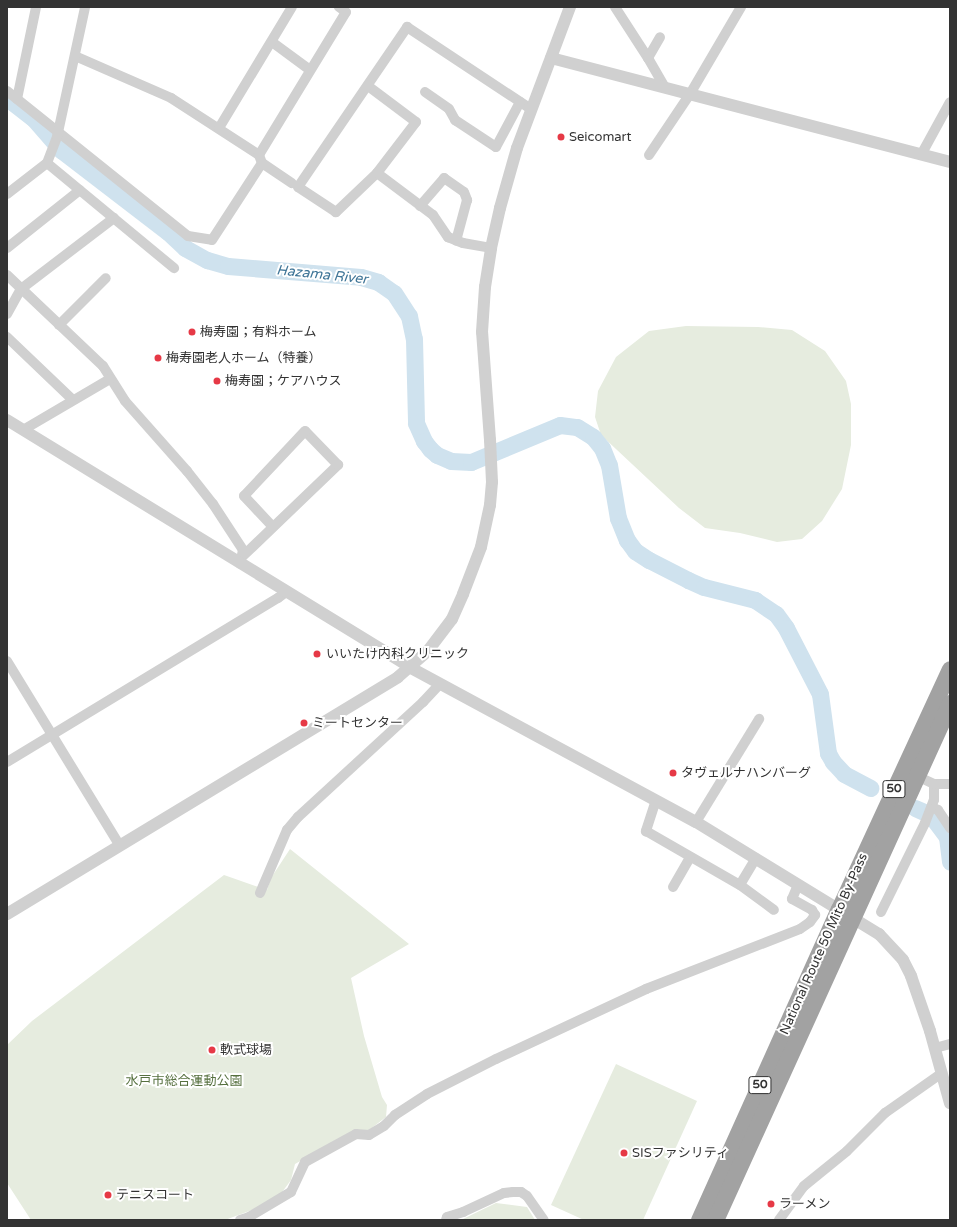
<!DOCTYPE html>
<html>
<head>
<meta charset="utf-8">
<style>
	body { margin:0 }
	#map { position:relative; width:957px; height:1227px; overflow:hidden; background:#fff; font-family:"Varela Round","Noto Sans JP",sans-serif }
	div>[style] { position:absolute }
	.green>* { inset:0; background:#e6ecdf }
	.river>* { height:17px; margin:-8.5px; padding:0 8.5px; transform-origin:8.5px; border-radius:8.5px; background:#cfe2ee }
	.minor>* { height:10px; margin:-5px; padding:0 5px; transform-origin:5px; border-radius:5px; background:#d0d0d0 }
	.tertiary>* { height:12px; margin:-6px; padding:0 6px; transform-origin:6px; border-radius:6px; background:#d0d0d0 }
	.trunk>* { height:17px; margin:-8.5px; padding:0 8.5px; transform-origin:8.5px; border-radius:8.5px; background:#a2a2a2 }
	.dots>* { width:11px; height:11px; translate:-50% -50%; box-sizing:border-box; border:2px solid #fff; border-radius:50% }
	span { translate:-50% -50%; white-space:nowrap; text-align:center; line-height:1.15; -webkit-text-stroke:4px #fff; paint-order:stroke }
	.shield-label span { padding:1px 3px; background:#fff; border:1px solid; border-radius:3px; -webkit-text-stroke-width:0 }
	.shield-label { font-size:12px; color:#333; font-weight:700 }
	.poi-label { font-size:13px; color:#333 }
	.left { translate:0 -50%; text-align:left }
	.street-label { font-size:13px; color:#333 }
	.park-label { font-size:13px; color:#56703f }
	.water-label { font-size:14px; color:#3f7597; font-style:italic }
	.frame { position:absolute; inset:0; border:8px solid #333; pointer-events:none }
</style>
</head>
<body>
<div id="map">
	<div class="green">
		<div style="clip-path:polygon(686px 326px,758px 327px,792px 330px,825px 351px,846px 381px,851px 404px,851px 445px,842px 489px,822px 521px,802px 539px,777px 542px,740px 533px,705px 528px,679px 508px,601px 435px,595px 417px,598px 391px,616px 357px,649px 331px)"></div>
		<div style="clip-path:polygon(290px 849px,409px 944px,351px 978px,364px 1036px,382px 1097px,387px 1105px,386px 1117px,369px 1130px,353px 1131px,295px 1164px,291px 1180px,280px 1195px,257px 1208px,225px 1220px,31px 1220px,7px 1183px,7px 1045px,32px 1021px,224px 875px,267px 890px,271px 878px)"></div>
		<div style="clip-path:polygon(616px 1064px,697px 1101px,643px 1220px,584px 1220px,551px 1205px)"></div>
		<div style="clip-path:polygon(496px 1203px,527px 1207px,535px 1220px,461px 1220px)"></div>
	</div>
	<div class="river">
		<div style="left:7px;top:98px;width:33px;rotate:38deg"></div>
		<div style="left:33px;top:118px;width:43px;rotate:48.8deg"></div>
		<div style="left:61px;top:150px;width:135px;rotate:37.5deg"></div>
		<div style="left:168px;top:232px;width:23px;rotate:43deg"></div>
		<div style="left:185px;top:248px;width:25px;rotate:29deg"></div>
		<div style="left:207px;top:260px;width:22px;rotate:16deg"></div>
		<div style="left:228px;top:266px;width:133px;rotate:4.7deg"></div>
		<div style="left:361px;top:277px;width:18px;rotate:16deg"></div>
		<div style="left:378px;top:282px;width:19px;rotate:35deg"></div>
		<div style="left:394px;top:293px;width:27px;rotate:57deg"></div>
		<div style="left:409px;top:316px;width:24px;rotate:78deg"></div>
		<div style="left:414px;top:339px;width:84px;rotate:88.6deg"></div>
		<div style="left:416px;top:423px;width:20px;rotate:66deg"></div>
		<div style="left:424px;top:441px;width:10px;rotate:53deg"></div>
		<div style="left:430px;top:449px;width:9px;rotate:41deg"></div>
		<div style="left:437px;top:455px;width:15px;rotate:23deg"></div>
		<div style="left:451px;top:461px;width:20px;rotate:3deg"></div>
		<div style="left:471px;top:462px;width:96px;rotate:-22.6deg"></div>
		<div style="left:560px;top:425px;width:17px;rotate:7deg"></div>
		<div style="left:577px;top:427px;width:19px;rotate:32deg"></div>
		<div style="left:593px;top:437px;width:14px;rotate:51deg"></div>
		<div style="left:602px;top:448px;width:18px;rotate:68deg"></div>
		<div style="left:609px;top:465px;width:54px;rotate:80.4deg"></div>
		<div style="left:618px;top:518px;width:24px;rotate:68deg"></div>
		<div style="left:627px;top:540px;width:14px;rotate:54deg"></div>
		<div style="left:635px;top:551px;width:17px;rotate:33deg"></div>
		<div style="left:649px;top:560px;width:44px;rotate:27.1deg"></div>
		<div style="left:688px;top:580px;width:17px;rotate:24deg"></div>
		<div style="left:704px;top:587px;width:53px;rotate:14.3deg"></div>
		<div style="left:755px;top:600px;width:25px;rotate:34deg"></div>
		<div style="left:776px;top:614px;width:17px;rotate:54deg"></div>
		<div style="left:786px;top:628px;width:74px;rotate:62.7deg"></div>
		<div style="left:820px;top:694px;width:60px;rotate:82.3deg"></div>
		<div style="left:828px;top:753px;width:10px;rotate:61deg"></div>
		<div style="left:833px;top:762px;width:16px;rotate:47deg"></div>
		<div style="left:844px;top:774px;width:30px;rotate:28deg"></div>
		<div style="left:915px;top:808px;width:12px;rotate:24deg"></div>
		<div style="left:932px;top:817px;width:25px;rotate:53deg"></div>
		<div style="left:947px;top:837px;width:25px;rotate:83deg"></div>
	</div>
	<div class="minor">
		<div style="left:615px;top:7px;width:61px;rotate:57.1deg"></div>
		<div style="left:648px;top:58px;width:34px;rotate:60deg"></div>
		<div style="left:272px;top:42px;width:47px;rotate:36.4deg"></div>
		<div style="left:75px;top:56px;width:105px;rotate:23.6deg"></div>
		<div style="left:171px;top:98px;width:105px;rotate:32.9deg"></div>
		<div style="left:648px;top:58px;width:24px;rotate:-60deg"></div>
		<div style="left:368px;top:86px;width:60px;rotate:36.9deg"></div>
		<div style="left:416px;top:122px;width:64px;rotate:127.4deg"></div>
		<div style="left:377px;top:173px;width:57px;rotate:136.4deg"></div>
		<div style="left:336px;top:212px;width:45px;rotate:-146.7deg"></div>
		<div style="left:298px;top:187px;width:194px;rotate:-55.7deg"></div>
		<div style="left:407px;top:27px;width:149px;rotate:33.5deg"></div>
		<div style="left:7px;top:91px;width:232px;rotate:38.7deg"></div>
		<div style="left:188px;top:236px;width:24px;rotate:9deg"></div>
		<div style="left:212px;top:240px;width:92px;rotate:-57deg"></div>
		<div style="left:262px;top:163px;width:9px;rotate:-111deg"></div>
		<div style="left:259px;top:155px;width:167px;rotate:-58.7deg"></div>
		<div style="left:346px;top:12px;width:9px;rotate:-144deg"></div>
		<div style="left:425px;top:92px;width:29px;rotate:35deg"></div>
		<div style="left:449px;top:109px;width:13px;rotate:61deg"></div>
		<div style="left:455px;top:120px;width:49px;rotate:33.4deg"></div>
		<div style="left:496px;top:147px;width:51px;rotate:-61.9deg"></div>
		<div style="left:17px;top:99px;width:94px;rotate:-78.3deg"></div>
		<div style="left:219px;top:128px;width:141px;rotate:-58.9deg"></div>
		<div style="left:649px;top:155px;width:73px;rotate:-56.1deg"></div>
		<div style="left:690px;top:94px;width:101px;rotate:-59.6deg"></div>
		<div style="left:921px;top:155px;width:60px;rotate:-61.3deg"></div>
		<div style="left:47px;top:163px;width:165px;rotate:39.6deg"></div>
		<div style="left:262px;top:163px;width:36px;rotate:34deg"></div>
		<div style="left:377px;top:173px;width:70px;rotate:36.9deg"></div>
		<div style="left:433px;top:215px;width:27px;rotate:56deg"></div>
		<div style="left:448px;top:237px;width:16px;rotate:22deg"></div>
		<div style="left:463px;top:243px;width:28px;rotate:10deg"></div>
		<div style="left:7px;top:194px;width:51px;rotate:-37.8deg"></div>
		<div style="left:47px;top:163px;width:28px;rotate:-69deg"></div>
		<div style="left:57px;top:137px;width:133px;rotate:-77.8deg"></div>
		<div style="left:420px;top:206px;width:37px;rotate:-49deg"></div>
		<div style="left:444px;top:178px;width:24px;rotate:35deg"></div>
		<div style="left:464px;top:192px;width:9px;rotate:69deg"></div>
		<div style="left:467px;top:200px;width:42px;rotate:105deg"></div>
		<div style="left:7px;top:248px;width:93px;rotate:-38.5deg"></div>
		<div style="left:7px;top:275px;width:132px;rotate:43.5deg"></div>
		<div style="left:103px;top:366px;width:41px;rotate:57.8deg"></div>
		<div style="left:125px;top:401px;width:94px;rotate:48.5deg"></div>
		<div style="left:187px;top:471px;width:42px;rotate:51.8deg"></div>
		<div style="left:213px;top:504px;width:55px;rotate:56.9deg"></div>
		<div style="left:243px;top:550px;width:14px;rotate:102deg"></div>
		<div style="left:7px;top:314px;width:29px;rotate:-61deg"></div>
		<div style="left:21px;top:289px;width:117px;rotate:-37.4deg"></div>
		<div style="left:59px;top:325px;width:66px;rotate:-45deg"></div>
		<div style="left:7px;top:337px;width:91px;rotate:43.7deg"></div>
		<div style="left:23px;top:430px;width:101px;rotate:-30.4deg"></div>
		<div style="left:243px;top:556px;width:132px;rotate:-43.8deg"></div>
		<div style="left:338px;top:465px;width:47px;rotate:-134.1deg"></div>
		<div style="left:305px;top:431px;width:89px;rotate:133.2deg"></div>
		<div style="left:244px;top:496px;width:42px;rotate:46.9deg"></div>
		<div style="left:7px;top:661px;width:217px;rotate:58.6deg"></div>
		<div style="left:7px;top:762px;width:317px;rotate:-31.2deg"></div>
		<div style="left:278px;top:598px;width:10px;rotate:-37deg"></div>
		<div style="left:934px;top:784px;width:16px"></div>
		<div style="left:656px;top:800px;width:33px;rotate:108deg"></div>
		<div style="left:646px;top:831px;width:108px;rotate:29.9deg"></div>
		<div style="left:932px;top:807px;width:7px;rotate:27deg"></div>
		<div style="left:938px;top:810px;width:22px;rotate:56deg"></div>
		<div style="left:696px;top:822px;width:121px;rotate:-58.5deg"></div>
		<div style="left:756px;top:858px;width:31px;rotate:121deg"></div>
		<div style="left:740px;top:885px;width:42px;rotate:36.3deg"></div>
		<div style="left:673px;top:887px;width:34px;rotate:-60deg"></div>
		<div style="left:260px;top:893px;width:69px;rotate:-66.8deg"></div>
		<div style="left:287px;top:830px;width:17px;rotate:-50deg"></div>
		<div style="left:298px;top:817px;width:170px;rotate:-42.6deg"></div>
		<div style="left:423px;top:702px;width:25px;rotate:-47deg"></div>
		<div style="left:881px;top:912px;width:99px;rotate:-63.7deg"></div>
		<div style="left:925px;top:823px;width:25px;rotate:-69deg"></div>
		<div style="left:934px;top:800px;width:16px;rotate:-90deg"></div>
		<div style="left:934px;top:784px;width:19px;rotate:-155deg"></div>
		<div style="left:935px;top:1048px;width:16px;rotate:-15deg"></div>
		<div style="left:240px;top:1220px;width:9px;rotate:-18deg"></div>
		<div style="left:249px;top:1217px;width:49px;rotate:-30.8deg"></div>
		<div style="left:291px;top:1192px;width:33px;rotate:-65deg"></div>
		<div style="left:305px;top:1162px;width:58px;rotate:-28.8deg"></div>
		<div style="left:356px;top:1134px;width:13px;rotate:4deg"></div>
		<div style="left:369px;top:1135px;width:17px;rotate:-31deg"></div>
		<div style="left:384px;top:1126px;width:16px;rotate:-45deg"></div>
		<div style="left:395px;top:1115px;width:38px;rotate:-33deg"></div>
		<div style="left:427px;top:1094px;width:77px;rotate:-26.9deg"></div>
		<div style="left:496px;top:1059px;width:166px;rotate:-25deg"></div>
		<div style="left:646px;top:989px;width:165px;rotate:-21.3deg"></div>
		<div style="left:800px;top:929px;width:12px;rotate:-35deg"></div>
		<div style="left:810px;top:922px;width:9px;rotate:-54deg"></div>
		<div style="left:815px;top:915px;width:6px;rotate:-121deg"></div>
		<div style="left:812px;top:910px;width:23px;rotate:-151deg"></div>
		<div style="left:792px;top:899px;width:15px;rotate:-67deg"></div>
		<div style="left:446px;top:1220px;width:3px;rotate:-72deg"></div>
		<div style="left:447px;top:1217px;width:17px;rotate:-17deg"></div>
		<div style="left:463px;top:1212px;width:45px;rotate:-24.9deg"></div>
		<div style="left:504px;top:1193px;width:9px;rotate:-6deg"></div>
		<div style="left:513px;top:1192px;width:8px"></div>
		<div style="left:521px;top:1192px;width:7px;rotate:34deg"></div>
		<div style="left:527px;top:1196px;width:29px;rotate:55deg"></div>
		<div style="left:779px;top:1220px;width:42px;rotate:-53.7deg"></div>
		<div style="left:804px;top:1186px;width:55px;rotate:-39.1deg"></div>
		<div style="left:847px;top:1151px;width:54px;rotate:-45deg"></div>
		<div style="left:885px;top:1113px;width:70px;rotate:-35.1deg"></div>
	</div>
	<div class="tertiary">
		<div style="left:551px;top:58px;width:412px;rotate:14.6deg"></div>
		<div style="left:7px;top:420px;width:474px;rotate:31.5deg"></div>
		<div style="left:411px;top:668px;width:324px;rotate:28.4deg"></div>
		<div style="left:696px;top:822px;width:215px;rotate:31.5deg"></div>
		<div style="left:879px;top:934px;width:35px;rotate:47deg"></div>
		<div style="left:903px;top:960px;width:18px;rotate:63deg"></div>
		<div style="left:911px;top:976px;width:58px;rotate:70.9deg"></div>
		<div style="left:930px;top:1031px;width:75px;rotate:74.5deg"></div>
		<div style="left:7px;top:914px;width:457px;rotate:-31.2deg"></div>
		<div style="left:398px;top:677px;width:38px;rotate:-41deg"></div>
		<div style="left:427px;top:652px;width:41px;rotate:-52.9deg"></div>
		<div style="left:452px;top:619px;width:27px;rotate:-66deg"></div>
		<div style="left:463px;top:594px;width:50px;rotate:-69deg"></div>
		<div style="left:481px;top:547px;width:43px;rotate:-77.9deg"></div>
		<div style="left:490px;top:505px;width:23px;rotate:-85deg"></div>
		<div style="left:492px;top:482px;width:42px;rotate:-92.7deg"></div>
		<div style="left:490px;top:440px;width:108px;rotate:-94.2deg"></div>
		<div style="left:482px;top:332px;width:45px;rotate:-86.2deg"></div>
		<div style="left:485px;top:287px;width:39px;rotate:-81deg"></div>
		<div style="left:491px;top:248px;width:41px;rotate:-77.3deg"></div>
		<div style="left:500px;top:208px;width:62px;rotate:-74.2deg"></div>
		<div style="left:517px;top:148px;width:151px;rotate:-69.4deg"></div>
	</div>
	<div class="trunk">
		<div style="left:699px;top:1220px;width:341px;rotate:-65.8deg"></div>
		<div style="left:839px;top:909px;width:264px;rotate:-65.2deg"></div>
		<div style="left:715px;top:1220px;width:568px;rotate:-65.56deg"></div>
	</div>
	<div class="dots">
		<div style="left:561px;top:137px;background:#e63946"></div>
		<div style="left:192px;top:332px;background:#e63946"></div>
		<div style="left:158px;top:358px;background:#e63946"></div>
		<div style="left:217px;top:381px;background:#e63946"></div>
		<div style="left:317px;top:654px;background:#e63946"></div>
		<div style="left:304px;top:723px;background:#e63946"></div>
		<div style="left:673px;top:773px;background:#e63946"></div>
		<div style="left:212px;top:1050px;background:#e63946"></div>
		<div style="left:624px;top:1153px;background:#e63946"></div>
		<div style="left:108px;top:1195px;background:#e63946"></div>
		<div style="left:771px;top:1204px;background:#e63946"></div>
	</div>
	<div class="shield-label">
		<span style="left:894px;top:789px">50</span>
		<span style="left:760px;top:1085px">50</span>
	</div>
	<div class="poi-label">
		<span class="left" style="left:569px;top:137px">Seicomart</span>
		<span class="left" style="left:200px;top:332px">梅寿園；有料ホーム</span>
		<span class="left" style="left:166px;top:358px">梅寿園老人ホーム（特養）</span>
		<span class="left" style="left:225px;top:381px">梅寿園；ケアハウス</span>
		<span class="left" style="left:326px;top:654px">いいたけ内科クリニック</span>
		<span class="left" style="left:312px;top:723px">ミートセンター</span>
		<span class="left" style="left:681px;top:773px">タヴェルナハンバーグ</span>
		<span class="left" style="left:220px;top:1050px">軟式球場</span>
		<span class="left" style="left:632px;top:1153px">SISファシリティ</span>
		<span class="left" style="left:116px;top:1195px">テニスコート</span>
		<span class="left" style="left:779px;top:1204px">ラーメン</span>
	</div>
	<div class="street-label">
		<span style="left:824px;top:944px;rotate:-66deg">National Route 50 Mito By-Pass</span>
	</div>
	<div class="park-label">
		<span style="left:184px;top:1081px">水戸市総合運動公園</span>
	</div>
	<div class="water-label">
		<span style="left:322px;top:275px;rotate:6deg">Hazama River</span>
	</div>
	<div class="frame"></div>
</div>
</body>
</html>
